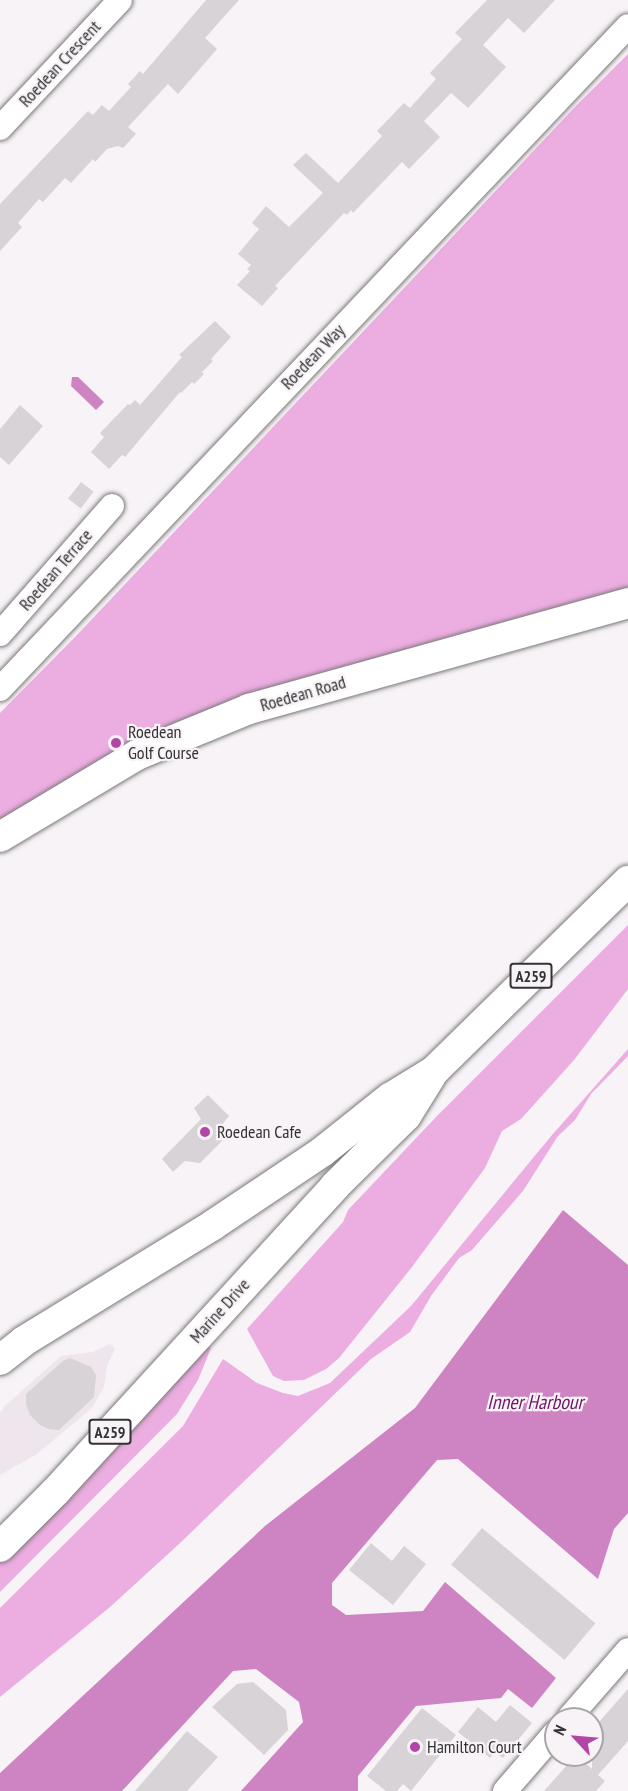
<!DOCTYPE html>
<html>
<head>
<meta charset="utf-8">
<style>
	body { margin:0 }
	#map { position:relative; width:628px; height:1791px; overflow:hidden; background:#f7f3f6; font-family:"PT Sans Narrow",sans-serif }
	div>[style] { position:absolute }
	.built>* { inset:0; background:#efe5ed }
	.green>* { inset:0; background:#ecade1 }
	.water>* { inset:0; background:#ce83c2 }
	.building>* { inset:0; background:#d7d3d6; transform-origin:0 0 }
	.roads { filter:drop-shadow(0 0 2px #7b787a) drop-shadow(0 0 2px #7b787a) }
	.minor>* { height:24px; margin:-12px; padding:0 12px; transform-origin:12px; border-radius:12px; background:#fff }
	.major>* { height:30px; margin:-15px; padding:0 15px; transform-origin:15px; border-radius:15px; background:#fff }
	.dots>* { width:16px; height:16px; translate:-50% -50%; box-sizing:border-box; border:3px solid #f7f3f6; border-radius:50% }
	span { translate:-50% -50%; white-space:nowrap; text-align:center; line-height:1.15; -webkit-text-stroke:4.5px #f7f3f6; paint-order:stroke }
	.shield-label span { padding:2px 4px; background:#f7f3f6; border:2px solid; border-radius:4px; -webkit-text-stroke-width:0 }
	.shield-label { font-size:16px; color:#343234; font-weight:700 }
	.street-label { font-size:18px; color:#343234 }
	.poi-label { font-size:18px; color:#343234 }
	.left { translate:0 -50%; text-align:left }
	.water-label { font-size:20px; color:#701567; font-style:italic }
	.north { position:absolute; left:544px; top:1707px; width:60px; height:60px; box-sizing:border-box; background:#f7f3f6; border:2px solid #a9a6a8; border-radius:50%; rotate:296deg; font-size:16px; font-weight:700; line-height:24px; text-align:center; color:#343234 }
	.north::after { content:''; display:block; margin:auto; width:21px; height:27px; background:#b245a5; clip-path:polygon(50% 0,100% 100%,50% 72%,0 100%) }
</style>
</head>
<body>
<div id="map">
	<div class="built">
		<div style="clip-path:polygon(110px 1344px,115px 1349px,107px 1366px,104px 1387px,92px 1408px,37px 1454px,0 1475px,0 1413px,5px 1406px,61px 1356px,93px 1352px)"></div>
	</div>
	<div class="green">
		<div style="clip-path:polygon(628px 54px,628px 592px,431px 647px,0 824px,0 713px,78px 634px,572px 110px)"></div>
		<div style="clip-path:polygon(628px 925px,628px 989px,574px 1060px,521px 1119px,502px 1131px,485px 1168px,412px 1267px,339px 1358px,326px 1369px,304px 1380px,284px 1381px,273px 1376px,247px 1329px,343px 1222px,348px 1210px,436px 1117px)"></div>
		<div style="clip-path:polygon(628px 1049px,628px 1056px,591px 1094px,575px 1120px,558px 1136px,523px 1191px,472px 1250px,459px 1258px,431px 1296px,410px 1332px,371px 1359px,179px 1544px,110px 1607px,0 1697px,0 1608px,183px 1426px,223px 1359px,257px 1383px,283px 1393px,298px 1396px,330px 1383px,411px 1306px,552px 1135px)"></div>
		<div style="clip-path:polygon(206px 1346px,211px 1348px,198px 1380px,177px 1414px,0 1592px,0 1562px)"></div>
	</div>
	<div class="water">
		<div style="clip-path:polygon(72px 377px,78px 377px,104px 402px,96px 410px,71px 386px)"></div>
		<div style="clip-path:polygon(563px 1210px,628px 1265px,628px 1513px,614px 1529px,598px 1579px,458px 1459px,437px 1460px,332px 1583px,332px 1605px,346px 1615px,423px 1611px,445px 1582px,556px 1678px,532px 1708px,508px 1689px,501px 1698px,416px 1706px,358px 1776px,358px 1791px,241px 1791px,303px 1722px,299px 1702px,256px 1669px,233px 1671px,122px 1791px,0 1791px,0 1773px,265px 1526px,415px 1408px)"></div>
	</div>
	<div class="building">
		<div style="clip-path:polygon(206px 0,239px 0,205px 38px,217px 49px,178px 94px,168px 84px,128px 127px,136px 134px,123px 148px,118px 146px,107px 149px,95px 162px,93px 159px,71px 183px,65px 178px,43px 202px,39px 199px,18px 223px,22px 227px,0 251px,0 204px,88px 111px,93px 115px,102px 105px,109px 111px,131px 87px,128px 84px,140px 71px,143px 74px)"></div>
		<div style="clip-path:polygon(487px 0,555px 0,524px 33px,508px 18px,483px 45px,506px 67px,468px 108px,451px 93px,424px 121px,440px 137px,409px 169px,402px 162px,353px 213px,351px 210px,347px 215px,344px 213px,275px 286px,278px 288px,262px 306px,237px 285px,250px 271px,247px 269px,251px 265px,238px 254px,259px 229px,252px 223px,266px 206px,289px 227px,323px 193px,293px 165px,306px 153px,338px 183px,382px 136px,377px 131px,404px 103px,410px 108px,436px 79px,430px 73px,462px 39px,455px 33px)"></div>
		<div style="clip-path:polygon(215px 321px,231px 337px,211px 359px,213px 361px,202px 372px,204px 374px,194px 384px,192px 382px,181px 393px,180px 392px,125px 457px,122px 455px,109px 469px,91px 452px,104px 437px,100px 433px,128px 404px,130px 405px,135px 400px,140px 405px,182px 357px,179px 355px)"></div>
		<div style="clip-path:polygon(20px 405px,43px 426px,9px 465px,0 457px,0 429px)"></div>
		<div style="left:81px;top:482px;width:16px;height:21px;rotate:38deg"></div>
		<div style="clip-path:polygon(208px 1095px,229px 1116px,221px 1126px,225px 1138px,200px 1163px,185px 1161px,173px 1172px,162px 1159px,201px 1119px,194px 1108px)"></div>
		<div style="clip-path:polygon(70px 1358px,91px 1367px,96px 1375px,94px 1397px,59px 1430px,49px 1429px,40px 1425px,30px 1415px,26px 1404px,26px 1394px,63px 1361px)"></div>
		<div style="left:482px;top:1528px;width:148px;height:48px;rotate:40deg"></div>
		<div style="clip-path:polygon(371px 1543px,392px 1561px,404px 1546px,426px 1564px,393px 1605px,349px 1570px)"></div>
		<div style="clip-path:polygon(253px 1682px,286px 1710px,288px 1730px,264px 1755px,212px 1707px,237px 1684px)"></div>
		<div style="clip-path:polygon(628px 1689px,628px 1741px,598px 1775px,605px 1781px,596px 1791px,544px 1791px,576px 1755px,592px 1769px,592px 1730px)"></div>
		<div style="clip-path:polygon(510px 1705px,532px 1723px,503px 1758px,495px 1752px,490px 1758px,458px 1732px,478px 1707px,496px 1722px)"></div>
		<div style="clip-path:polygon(422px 1708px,456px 1735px,411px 1791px,403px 1784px,397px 1791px,386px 1791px,367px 1776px)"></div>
		<div style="clip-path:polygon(187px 1731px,218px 1757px,187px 1791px,135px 1791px)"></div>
	</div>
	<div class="roads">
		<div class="minor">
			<div style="left:0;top:128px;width:175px;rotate:-46.8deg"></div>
			<div style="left:0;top:634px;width:170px;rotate:-48.8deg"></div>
			<div style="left:0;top:689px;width:913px;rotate:-46.55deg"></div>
			<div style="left:568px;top:1719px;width:91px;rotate:-49deg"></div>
			<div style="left:505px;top:1791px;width:78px;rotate:-49.2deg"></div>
		</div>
		<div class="major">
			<div style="left:0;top:837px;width:160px;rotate:-30.9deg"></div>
			<div style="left:137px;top:755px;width:121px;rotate:-22.3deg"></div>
			<div style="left:249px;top:709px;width:394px;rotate:-15.6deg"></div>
			<div style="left:0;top:1360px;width:31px;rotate:-38deg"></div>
			<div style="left:24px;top:1341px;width:222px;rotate:-31.5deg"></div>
			<div style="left:213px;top:1225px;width:131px;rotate:-33.8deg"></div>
			<div style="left:322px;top:1152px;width:87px;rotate:-38.5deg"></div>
			<div style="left:390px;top:1098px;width:52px;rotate:-31.5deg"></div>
			<div style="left:434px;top:1071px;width:272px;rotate:-44.4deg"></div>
			<div style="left:0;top:1547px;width:79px;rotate:-45deg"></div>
			<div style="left:56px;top:1491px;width:413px;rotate:-47.5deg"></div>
			<div style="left:335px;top:1186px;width:100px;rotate:-44.6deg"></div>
			<div style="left:406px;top:1116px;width:47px;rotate:-58deg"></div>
		</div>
	</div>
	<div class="dots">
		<div style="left:116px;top:743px;background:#b245a5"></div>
		<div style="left:205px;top:1132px;background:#b245a5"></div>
		<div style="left:415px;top:1747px;background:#b245a5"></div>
	</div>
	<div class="shield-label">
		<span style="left:531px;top:976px">A259</span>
		<span style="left:110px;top:1432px">A259</span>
	</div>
	<div class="street-label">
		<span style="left:60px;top:64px;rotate:-47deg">Roedean Crescent</span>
		<span style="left:313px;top:357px;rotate:-46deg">Roedean Way</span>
		<span style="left:56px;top:570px;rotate:-49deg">Roedean Terrace</span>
		<span style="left:303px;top:694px;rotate:-16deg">Roedean Road</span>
		<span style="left:220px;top:1311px;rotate:-48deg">Marine Drive</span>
	</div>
	<div class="poi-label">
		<span class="left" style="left:128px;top:743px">Roedean<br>Golf Course</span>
		<span class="left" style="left:217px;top:1132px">Roedean Cafe</span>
		<span class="left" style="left:427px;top:1747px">Hamilton Court</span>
	</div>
	<div class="water-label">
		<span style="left:535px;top:1402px">Inner Harbour</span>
	</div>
	<div class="north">N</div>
</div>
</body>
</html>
